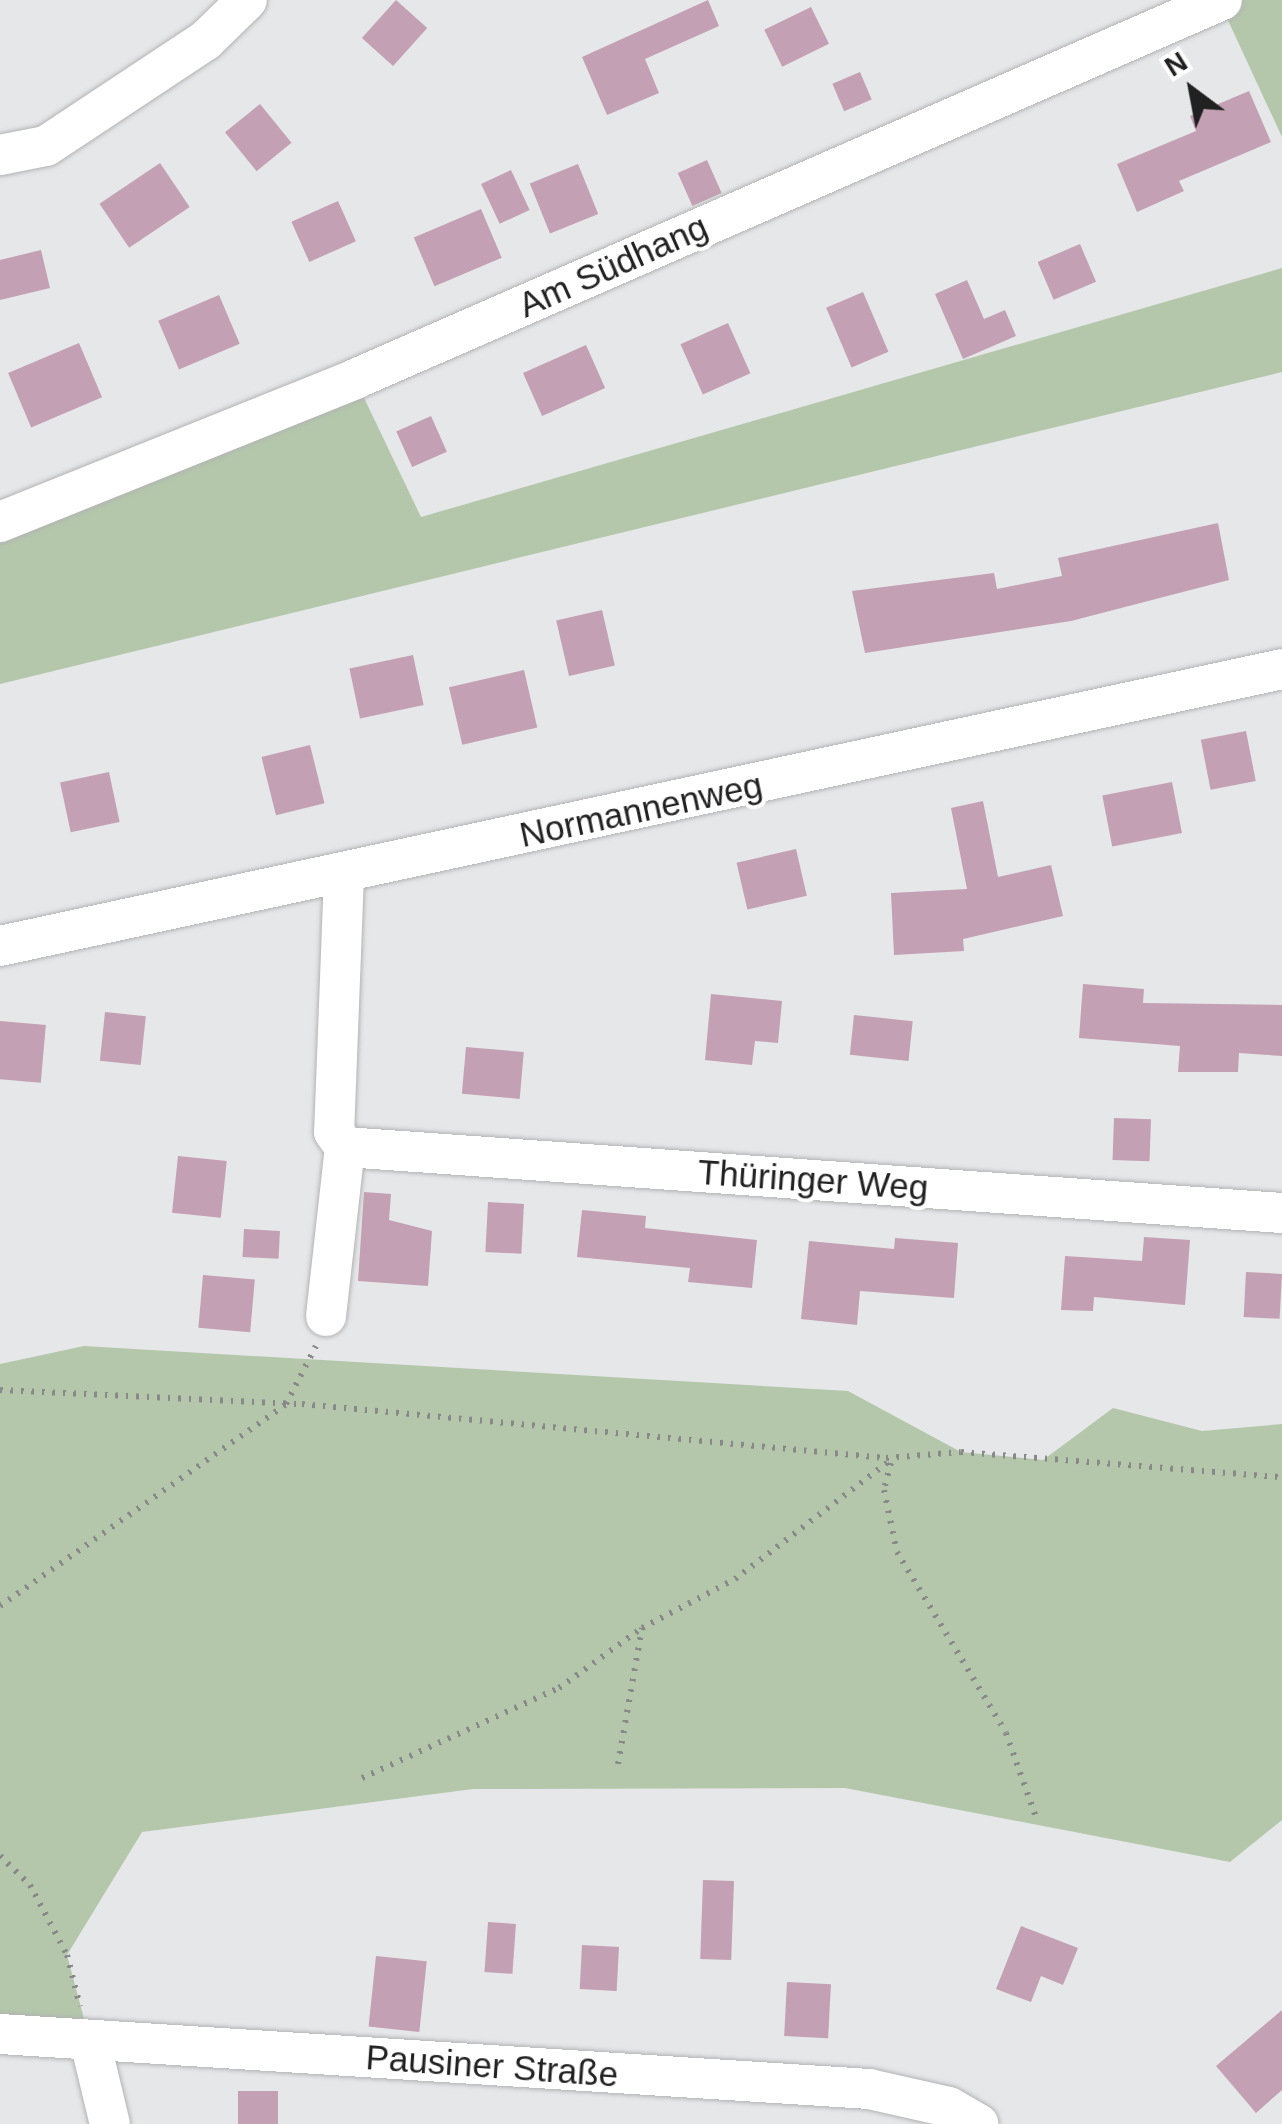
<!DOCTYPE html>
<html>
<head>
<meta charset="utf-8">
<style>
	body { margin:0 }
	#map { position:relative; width:1282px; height:2124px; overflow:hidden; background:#e6e7e9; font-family:Helvetica,sans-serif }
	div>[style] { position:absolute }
	.green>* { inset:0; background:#b4c7ab }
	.building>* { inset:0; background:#c3a0b3; transform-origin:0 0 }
	.path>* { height:6px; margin-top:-3px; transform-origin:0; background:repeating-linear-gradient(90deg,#89898a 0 2.5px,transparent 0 10.5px) }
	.roads { filter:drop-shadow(0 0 2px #b2b3b4) drop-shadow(0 0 2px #b2b3b4) }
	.minor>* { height:40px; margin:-20px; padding:0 20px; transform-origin:20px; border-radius:20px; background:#fff }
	span { translate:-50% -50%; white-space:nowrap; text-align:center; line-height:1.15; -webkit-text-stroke:8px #fff; paint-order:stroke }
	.street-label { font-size:35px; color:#212121 }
	.north { position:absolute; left:1142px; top:40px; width:100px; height:100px; -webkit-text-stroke:8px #fff; paint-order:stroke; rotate:328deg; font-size:28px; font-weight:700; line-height:40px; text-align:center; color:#212121 }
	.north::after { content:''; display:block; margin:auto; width:35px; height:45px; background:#212121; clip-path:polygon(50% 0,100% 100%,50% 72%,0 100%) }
</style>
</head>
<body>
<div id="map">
	<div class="green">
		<div style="clip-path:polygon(1218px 0,1282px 0,1282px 137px,1219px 1px)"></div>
		<div style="clip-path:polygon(1282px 268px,1282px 372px,0 684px,0 522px,355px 379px,421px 517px)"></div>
		<div style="clip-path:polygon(84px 1346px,848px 1391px,961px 1452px,1043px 1460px,1113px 1408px,1202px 1431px,1282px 1424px,1282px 1820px,1230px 1862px,845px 1788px,473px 1789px,142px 1832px,67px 1955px,90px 2041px,0 2034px,0 1364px)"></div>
	</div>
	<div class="building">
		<div style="left:396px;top:0;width:42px;height:51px;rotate:42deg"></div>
		<div style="clip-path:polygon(708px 0,719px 26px,645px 59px,659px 93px,607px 115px,582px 57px)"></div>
		<div style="left:811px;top:7px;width:41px;height:52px;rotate:64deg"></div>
		<div style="left:860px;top:72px;width:30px;height:30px;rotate:67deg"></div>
		<div style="clip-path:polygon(1249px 91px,1271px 142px,1179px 181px,1184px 191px,1137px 212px,1117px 164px,1196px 131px,1190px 116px)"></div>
		<div style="left:260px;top:104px;width:50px;height:45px;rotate:51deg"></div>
		<div style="left:707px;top:160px;width:36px;height:32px;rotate:66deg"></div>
		<div style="left:160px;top:163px;width:53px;height:73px;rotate:56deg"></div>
		<div style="left:578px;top:164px;width:54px;height:52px;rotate:68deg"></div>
		<div style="left:511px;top:170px;width:44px;height:33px;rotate:65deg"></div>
		<div style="left:338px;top:201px;width:44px;height:51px;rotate:66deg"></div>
		<div style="left:481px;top:209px;width:53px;height:73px;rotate:67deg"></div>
		<div style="left:1080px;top:244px;width:41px;height:46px;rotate:67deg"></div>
		<div style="clip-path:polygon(41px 250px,50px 288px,0 300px,0 260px)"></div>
		<div style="clip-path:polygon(967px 280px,984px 319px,1005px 310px,1016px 336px,963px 359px,935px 294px)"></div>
		<div style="left:863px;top:292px;width:65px;height:40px;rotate:67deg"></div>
		<div style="left:219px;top:295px;width:53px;height:66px;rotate:67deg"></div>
		<div style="left:728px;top:323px;width:55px;height:52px;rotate:66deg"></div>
		<div style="left:79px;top:343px;width:59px;height:77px;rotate:67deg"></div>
		<div style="left:586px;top:345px;width:47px;height:69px;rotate:66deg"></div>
		<div style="left:431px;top:416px;width:39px;height:38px;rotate:66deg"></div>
		<div style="clip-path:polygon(1218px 523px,1229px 580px,1071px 621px,865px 653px,852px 591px,994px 573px,997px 589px,1062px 576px,1058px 558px)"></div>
		<div style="left:602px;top:610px;width:57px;height:47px;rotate:77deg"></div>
		<div style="left:413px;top:655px;width:51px;height:65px;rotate:78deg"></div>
		<div style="left:524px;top:670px;width:59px;height:77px;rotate:77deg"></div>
		<div style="left:1246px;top:731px;width:51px;height:46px;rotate:79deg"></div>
		<div style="left:310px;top:745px;width:60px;height:50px;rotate:76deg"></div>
		<div style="left:109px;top:772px;width:51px;height:50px;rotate:78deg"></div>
		<div style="left:1172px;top:782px;width:52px;height:71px;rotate:79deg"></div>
		<div style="clip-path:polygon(983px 801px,998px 877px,1051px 865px,1063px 916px,963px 939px,964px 951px,894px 955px,891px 893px,967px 889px,951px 808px)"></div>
		<div style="left:796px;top:849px;width:48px;height:61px;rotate:77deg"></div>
		<div style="clip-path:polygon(1083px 984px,1144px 989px,1143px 1003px,1282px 1005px,1282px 1056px,1239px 1053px,1238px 1072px,1178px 1072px,1180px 1046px,1079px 1038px)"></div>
		<div style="clip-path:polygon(711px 994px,782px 1001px,778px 1043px,755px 1041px,752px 1065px,705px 1060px)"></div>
		<div style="left:105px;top:1012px;width:41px;height:49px;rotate:6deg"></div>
		<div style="left:854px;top:1015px;width:59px;height:40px;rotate:6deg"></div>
		<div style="left:0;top:1021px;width:46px;height:58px;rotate:5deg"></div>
		<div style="left:466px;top:1047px;width:58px;height:47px;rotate:5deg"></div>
		<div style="left:1114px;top:1118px;width:37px;height:42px;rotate:2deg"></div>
		<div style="left:178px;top:1156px;width:49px;height:57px;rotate:6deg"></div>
		<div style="clip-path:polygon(364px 1192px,391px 1194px,389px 1220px,432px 1231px,428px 1286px,358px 1281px)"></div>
		<div style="left:488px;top:1202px;width:36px;height:50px;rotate:3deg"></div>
		<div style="clip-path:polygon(582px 1210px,646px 1216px,645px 1228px,757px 1240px,752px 1288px,688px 1282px,690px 1268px,577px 1257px)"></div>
		<div style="left:244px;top:1229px;width:36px;height:28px;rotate:3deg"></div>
		<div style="clip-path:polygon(1144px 1237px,1190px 1240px,1185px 1305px,1094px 1297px,1093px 1311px,1061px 1310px,1065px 1256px,1142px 1261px)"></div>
		<div style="clip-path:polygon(895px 1238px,958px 1243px,954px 1298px,860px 1291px,857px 1325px,801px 1319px,809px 1241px,894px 1249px)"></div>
		<div style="left:1246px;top:1272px;width:36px;height:45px;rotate:3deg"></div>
		<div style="left:203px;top:1275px;width:52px;height:53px;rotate:5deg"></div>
		<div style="left:703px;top:1880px;width:31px;height:79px;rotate:2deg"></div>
		<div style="left:488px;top:1922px;width:28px;height:50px;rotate:4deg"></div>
		<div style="clip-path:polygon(1021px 1926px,1078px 1948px,1063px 1985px,1041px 1976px,1031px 2002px,996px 1989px)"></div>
		<div style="left:582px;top:1945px;width:37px;height:44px;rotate:3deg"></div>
		<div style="left:376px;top:1956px;width:51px;height:71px;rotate:6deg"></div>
		<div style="left:787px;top:1982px;width:44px;height:54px;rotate:3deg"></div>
		<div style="clip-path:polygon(1282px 2010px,1282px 2090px,1256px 2113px,1216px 2066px)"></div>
		<div style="left:238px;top:2091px;width:40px;height:33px"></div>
	</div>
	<div class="path">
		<div style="left:0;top:1390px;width:302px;rotate:2.7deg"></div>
		<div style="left:302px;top:1404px;width:586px;rotate:5.28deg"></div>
		<div style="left:886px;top:1458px;width:75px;rotate:-4.6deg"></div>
		<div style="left:961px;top:1452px;width:322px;rotate:4.5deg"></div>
		<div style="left:891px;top:1463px;width:28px;rotate:105deg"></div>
		<div style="left:884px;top:1490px;width:63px;rotate:78.2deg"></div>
		<div style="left:897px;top:1552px;width:211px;rotate:58.9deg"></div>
		<div style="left:1006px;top:1733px;width:92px;rotate:70.4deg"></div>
		<div style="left:0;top:1606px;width:350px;rotate:-35.2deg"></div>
		<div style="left:286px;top:1404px;width:65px;rotate:-62.7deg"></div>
		<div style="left:618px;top:1764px;width:138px;rotate:-80deg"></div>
		<div style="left:362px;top:1778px;width:217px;rotate:-24.6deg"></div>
		<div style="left:559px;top:1688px;width:102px;rotate:-35.9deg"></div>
		<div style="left:642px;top:1628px;width:105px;rotate:-27.8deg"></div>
		<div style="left:735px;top:1579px;width:199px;rotate:-37.4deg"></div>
		<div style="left:0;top:1856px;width:42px;rotate:44deg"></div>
		<div style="left:30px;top:1885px;width:79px;rotate:62.1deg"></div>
		<div style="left:67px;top:1955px;width:53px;rotate:75.7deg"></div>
	</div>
	<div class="roads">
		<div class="minor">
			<div style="left:0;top:155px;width:47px;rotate:-11.1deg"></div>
			<div style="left:46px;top:146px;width:192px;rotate:-33.5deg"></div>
			<div style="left:206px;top:40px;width:57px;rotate:-44.3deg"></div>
			<div style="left:0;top:522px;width:383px;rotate:-21.9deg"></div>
			<div style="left:355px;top:379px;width:946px;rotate:-23.61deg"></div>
			<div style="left:344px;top:875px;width:257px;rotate:92.2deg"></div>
			<div style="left:334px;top:1132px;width:19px;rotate:54deg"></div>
			<div style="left:345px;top:1147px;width:939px;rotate:4.03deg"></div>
			<div style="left:0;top:946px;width:1312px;rotate:-12.19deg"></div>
			<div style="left:326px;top:1316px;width:170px;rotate:-83.6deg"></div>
			<div style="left:0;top:2034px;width:871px;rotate:3.62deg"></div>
			<div style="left:869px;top:2089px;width:82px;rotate:12.7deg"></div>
			<div style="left:949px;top:2107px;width:34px;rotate:30deg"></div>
			<div style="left:90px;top:2041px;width:85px;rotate:76.5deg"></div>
		</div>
	</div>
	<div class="street-label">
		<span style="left:613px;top:266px;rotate:-24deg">Am Südhang</span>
		<span style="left:641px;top:810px;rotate:-12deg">Normannenweg</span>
		<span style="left:813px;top:1180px;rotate:4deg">Thüringer Weg</span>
		<span style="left:492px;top:2066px;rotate:4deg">Pausiner Straße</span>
	</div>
	<div class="north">N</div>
</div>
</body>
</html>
